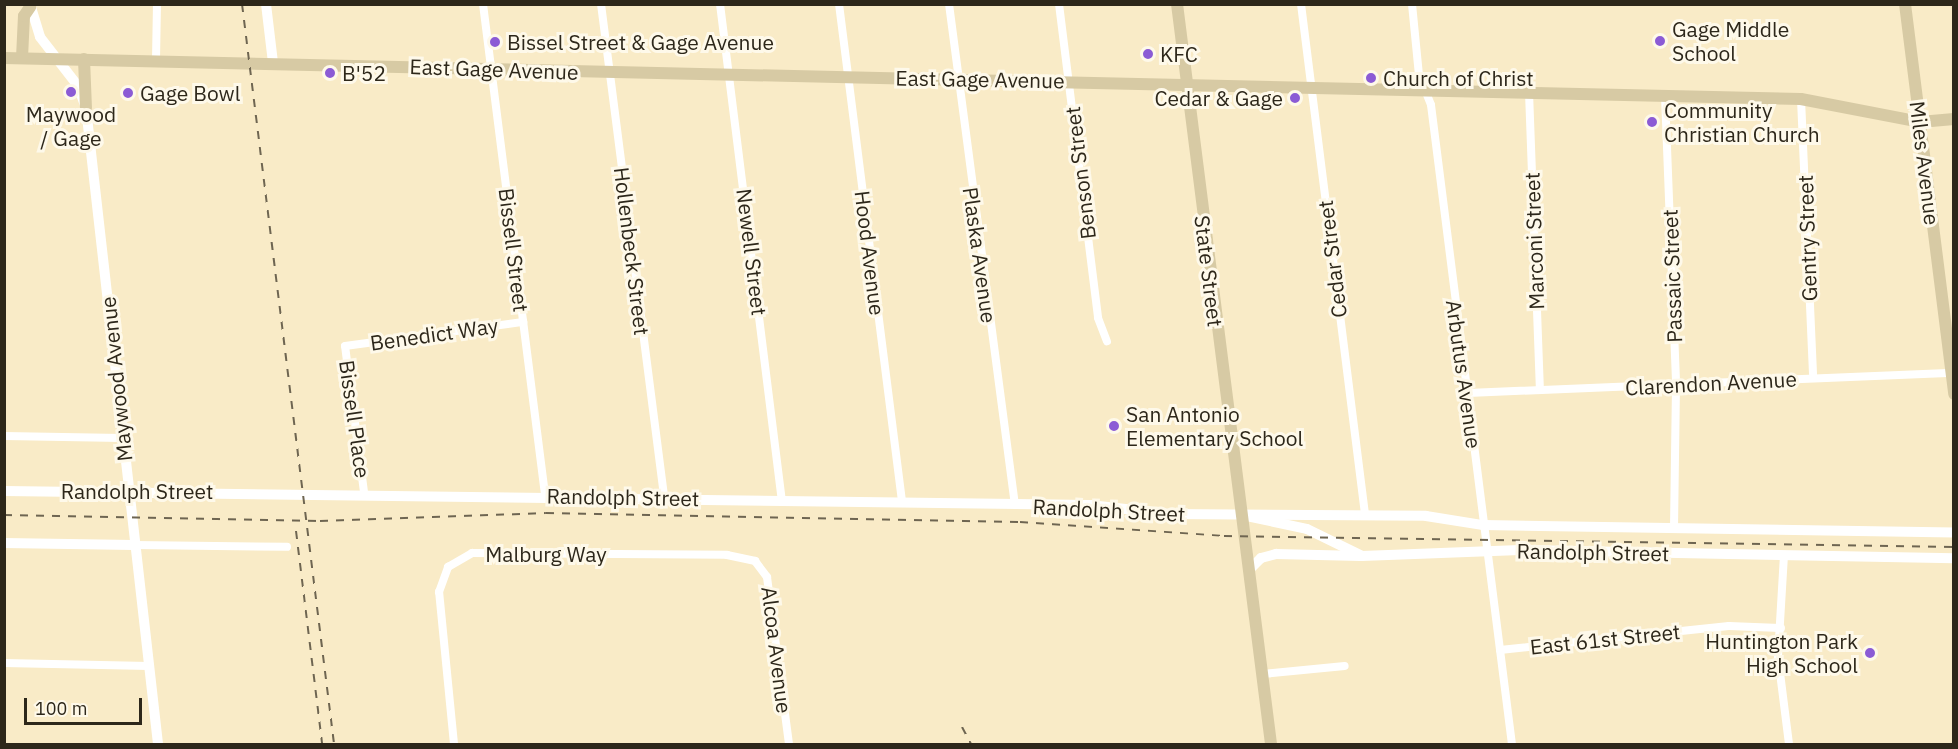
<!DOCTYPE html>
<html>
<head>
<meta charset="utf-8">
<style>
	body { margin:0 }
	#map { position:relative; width:1958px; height:749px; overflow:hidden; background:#f9ebc7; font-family:"IBM Plex Sans",sans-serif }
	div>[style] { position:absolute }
	.minor>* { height:8px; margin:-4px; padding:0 4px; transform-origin:4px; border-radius:4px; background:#fff }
	.tertiary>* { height:10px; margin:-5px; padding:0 5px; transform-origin:5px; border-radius:5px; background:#fff }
	.secondary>* { height:12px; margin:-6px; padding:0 6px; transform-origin:6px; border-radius:6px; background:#d7caa4 }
	.rail>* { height:2px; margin-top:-1px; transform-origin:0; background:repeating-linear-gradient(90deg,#6e6551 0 8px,transparent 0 16px) }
	.dots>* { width:16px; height:16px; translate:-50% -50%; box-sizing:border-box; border:3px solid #fef9ea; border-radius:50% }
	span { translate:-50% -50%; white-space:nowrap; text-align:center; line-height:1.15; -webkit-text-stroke:6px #fef9ea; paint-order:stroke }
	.poi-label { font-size:21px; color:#2d271a }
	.left { translate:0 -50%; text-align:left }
	.right { translate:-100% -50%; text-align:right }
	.street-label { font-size:21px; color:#2d271a }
	.frame { position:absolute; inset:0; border:6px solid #2d271a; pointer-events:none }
	.scale { position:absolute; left:24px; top:698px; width:118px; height:27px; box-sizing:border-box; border:3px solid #2d271a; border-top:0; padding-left:8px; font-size:18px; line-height:21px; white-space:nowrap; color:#2d271a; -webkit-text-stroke:4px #fef9ea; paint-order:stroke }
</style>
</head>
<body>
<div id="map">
	<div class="minor">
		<div style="left:483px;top:4px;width:495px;rotate:82.8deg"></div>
		<div style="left:601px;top:4px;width:498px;rotate:82.7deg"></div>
		<div style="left:720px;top:4px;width:500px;rotate:82.9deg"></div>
		<div style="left:839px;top:4px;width:501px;rotate:82.78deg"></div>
		<div style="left:949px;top:4px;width:505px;rotate:82.5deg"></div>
		<div style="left:1059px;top:4px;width:316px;rotate:82.9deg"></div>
		<div style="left:1098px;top:318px;width:25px;rotate:69deg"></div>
		<div style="left:1301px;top:4px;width:514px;rotate:82.85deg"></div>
		<div style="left:1412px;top:4px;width:71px;rotate:84.4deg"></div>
		<div style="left:1419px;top:75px;width:32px;rotate:68deg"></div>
		<div style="left:1431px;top:105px;width:644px;rotate:82.78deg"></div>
		<div style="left:156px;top:60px;width:56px;rotate:-89deg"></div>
		<div style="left:1529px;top:92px;width:298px;rotate:87.9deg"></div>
		<div style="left:1665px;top:95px;width:290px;rotate:87.8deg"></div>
		<div style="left:1676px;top:385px;width:144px;rotate:90.8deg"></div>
		<div style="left:1801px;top:99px;width:279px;rotate:87.5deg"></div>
		<div style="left:1468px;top:393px;width:486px;rotate:-2.4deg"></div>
		<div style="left:4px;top:436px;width:118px;rotate:1deg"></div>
		<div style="left:364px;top:492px;width:147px;rotate:-97.4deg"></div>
		<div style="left:345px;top:346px;width:180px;rotate:-7.7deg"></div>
		<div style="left:134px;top:545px;width:153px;rotate:0.7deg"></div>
		<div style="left:1784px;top:555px;width:102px;rotate:93.4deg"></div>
		<div style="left:1778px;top:657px;width:88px;rotate:82.8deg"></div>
		<div style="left:1500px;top:650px;width:230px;rotate:-6deg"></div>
		<div style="left:1729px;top:626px;width:52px;rotate:2.2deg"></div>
		<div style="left:4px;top:663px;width:145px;rotate:1.2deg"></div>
		<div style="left:1263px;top:674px;width:82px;rotate:-5.6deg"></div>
		<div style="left:454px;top:744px;width:153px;rotate:-95.6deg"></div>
		<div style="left:439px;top:592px;width:27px;rotate:-70deg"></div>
		<div style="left:448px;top:567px;width:28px;rotate:-30deg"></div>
		<div style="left:472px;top:553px;width:255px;rotate:0.4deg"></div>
		<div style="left:727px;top:555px;width:29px;rotate:12deg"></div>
		<div style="left:755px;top:561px;width:20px;rotate:53deg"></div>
		<div style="left:767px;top:577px;width:168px;rotate:82.5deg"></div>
	</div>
	<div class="tertiary">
		<div style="left:30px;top:4px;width:34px;rotate:73deg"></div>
		<div style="left:40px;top:37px;width:62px;rotate:52.2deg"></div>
		<div style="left:78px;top:86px;width:23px;rotate:70deg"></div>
		<div style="left:86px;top:108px;width:640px;rotate:83.54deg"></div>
		<div style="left:266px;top:4px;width:59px;rotate:83.2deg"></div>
		<div style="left:4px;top:491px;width:1086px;rotate:0.74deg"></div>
		<div style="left:1090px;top:505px;width:80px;rotate:6.5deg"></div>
		<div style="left:1169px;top:514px;width:257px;rotate:0.4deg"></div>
		<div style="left:1426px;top:516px;width:58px;rotate:9deg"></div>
		<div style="left:1483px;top:525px;width:471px;rotate:0.9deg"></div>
		<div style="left:1242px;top:515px;width:66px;rotate:12.2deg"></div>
		<div style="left:1307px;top:529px;width:61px;rotate:26.1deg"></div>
		<div style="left:1362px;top:556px;width:158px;rotate:-2.2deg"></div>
		<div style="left:1520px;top:550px;width:434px;rotate:1.1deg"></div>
		<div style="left:4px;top:543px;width:130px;rotate:0.9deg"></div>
		<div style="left:1249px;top:570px;width:17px;rotate:-45deg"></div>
		<div style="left:1261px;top:558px;width:16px;rotate:-15deg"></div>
		<div style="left:1276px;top:554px;width:84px;rotate:1.4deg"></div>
	</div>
	<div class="secondary">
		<div style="left:1177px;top:4px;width:746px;rotate:82.76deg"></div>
		<div style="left:1905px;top:4px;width:393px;rotate:82.8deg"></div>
		<div style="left:4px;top:58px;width:1797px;rotate:1.31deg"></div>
		<div style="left:1801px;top:99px;width:121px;rotate:10.9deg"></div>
		<div style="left:1920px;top:122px;width:34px;rotate:-5deg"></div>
		<div style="left:22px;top:58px;width:42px;rotate:-87.3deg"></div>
		<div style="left:24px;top:16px;width:11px;rotate:-56deg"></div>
		<div style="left:84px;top:59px;width:49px;rotate:87.7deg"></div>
	</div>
	<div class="rail">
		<div style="left:242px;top:4px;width:746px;rotate:82.91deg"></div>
		<div style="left:4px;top:515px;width:316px;rotate:1.1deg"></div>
		<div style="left:320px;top:521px;width:226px;rotate:-2deg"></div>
		<div style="left:546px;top:513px;width:474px;rotate:1.1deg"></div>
		<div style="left:1020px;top:522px;width:204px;rotate:3.9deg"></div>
		<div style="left:1224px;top:536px;width:730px;rotate:0.86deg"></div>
		<div style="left:296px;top:531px;width:215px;rotate:83deg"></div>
		<div style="left:962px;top:727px;width:19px;rotate:62deg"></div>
	</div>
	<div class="dots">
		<div style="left:1660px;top:41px;background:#8b5bd5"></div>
		<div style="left:495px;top:42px;background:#8b5bd5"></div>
		<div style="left:1148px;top:54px;background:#8b5bd5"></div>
		<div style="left:330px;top:73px;background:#8b5bd5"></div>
		<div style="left:1371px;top:78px;background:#8b5bd5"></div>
		<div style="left:71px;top:92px;background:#8b5bd5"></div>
		<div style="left:128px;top:93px;background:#8b5bd5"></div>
		<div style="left:1295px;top:98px;background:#8b5bd5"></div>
		<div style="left:1652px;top:122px;background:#8b5bd5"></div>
		<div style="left:1114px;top:426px;background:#8b5bd5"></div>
		<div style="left:1870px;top:653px;background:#8b5bd5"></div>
	</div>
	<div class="poi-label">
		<span class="left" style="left:1672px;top:41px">Gage Middle<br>School</span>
		<span class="left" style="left:507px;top:42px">Bissel Street &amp; Gage Avenue</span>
		<span class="left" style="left:1160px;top:54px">KFC</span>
		<span class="left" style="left:342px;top:73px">B'52</span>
		<span class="left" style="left:1383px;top:78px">Church of Christ</span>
		<span class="left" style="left:140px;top:93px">Gage Bowl</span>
		<span class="right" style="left:1283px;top:98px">Cedar &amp; Gage</span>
		<span class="left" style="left:1664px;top:122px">Community<br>Christian Church</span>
		<span style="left:71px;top:126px">Maywood<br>/ Gage</span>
		<span class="left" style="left:1126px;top:426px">San Antonio<br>Elementary School</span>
		<span class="right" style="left:1858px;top:653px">Huntington Park<br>High School</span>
	</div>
	<div class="street-label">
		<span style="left:494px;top:69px;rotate:2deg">East Gage Avenue</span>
		<span style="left:980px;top:79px;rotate:1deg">East Gage Avenue</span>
		<span style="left:1925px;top:163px;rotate:83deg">Miles Avenue</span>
		<span style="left:1080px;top:173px;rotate:-97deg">Benson Street</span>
		<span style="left:1807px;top:238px;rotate:-92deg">Gentry Street</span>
		<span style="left:1534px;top:241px;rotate:-92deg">Marconi Street</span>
		<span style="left:514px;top:250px;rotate:83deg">Bissell Street</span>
		<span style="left:632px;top:251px;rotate:83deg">Hollenbeck Street</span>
		<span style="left:752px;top:252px;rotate:83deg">Newell Street</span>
		<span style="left:870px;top:253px;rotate:83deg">Hood Avenue</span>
		<span style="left:980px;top:255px;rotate:82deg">Plaska Avenue</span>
		<span style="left:1332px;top:259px;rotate:-97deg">Cedar Street</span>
		<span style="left:1209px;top:271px;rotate:83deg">State Street</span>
		<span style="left:1672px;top:276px;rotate:-92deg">Passaic Street</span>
		<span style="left:434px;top:334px;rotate:-8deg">Benedict Way</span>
		<span style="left:1464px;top:374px;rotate:82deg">Arbutus Avenue</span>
		<span style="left:116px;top:379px;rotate:-96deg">Maywood Avenue</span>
		<span style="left:1711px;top:383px;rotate:-3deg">Clarendon Avenue</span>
		<span style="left:355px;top:419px;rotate:82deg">Bissell Place</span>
		<span style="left:137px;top:491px">Randolph Street</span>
		<span style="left:623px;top:497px;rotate:1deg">Randolph Street</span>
		<span style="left:1109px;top:510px;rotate:3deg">Randolph Street</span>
		<span style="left:1593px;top:552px;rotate:1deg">Randolph Street</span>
		<span style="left:546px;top:554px">Malburg Way</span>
		<span style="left:1605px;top:639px;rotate:-6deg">East 61st Street</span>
		<span style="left:777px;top:650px;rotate:83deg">Alcoa Avenue</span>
	</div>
	<div class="frame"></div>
	<div class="scale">100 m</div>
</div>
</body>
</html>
